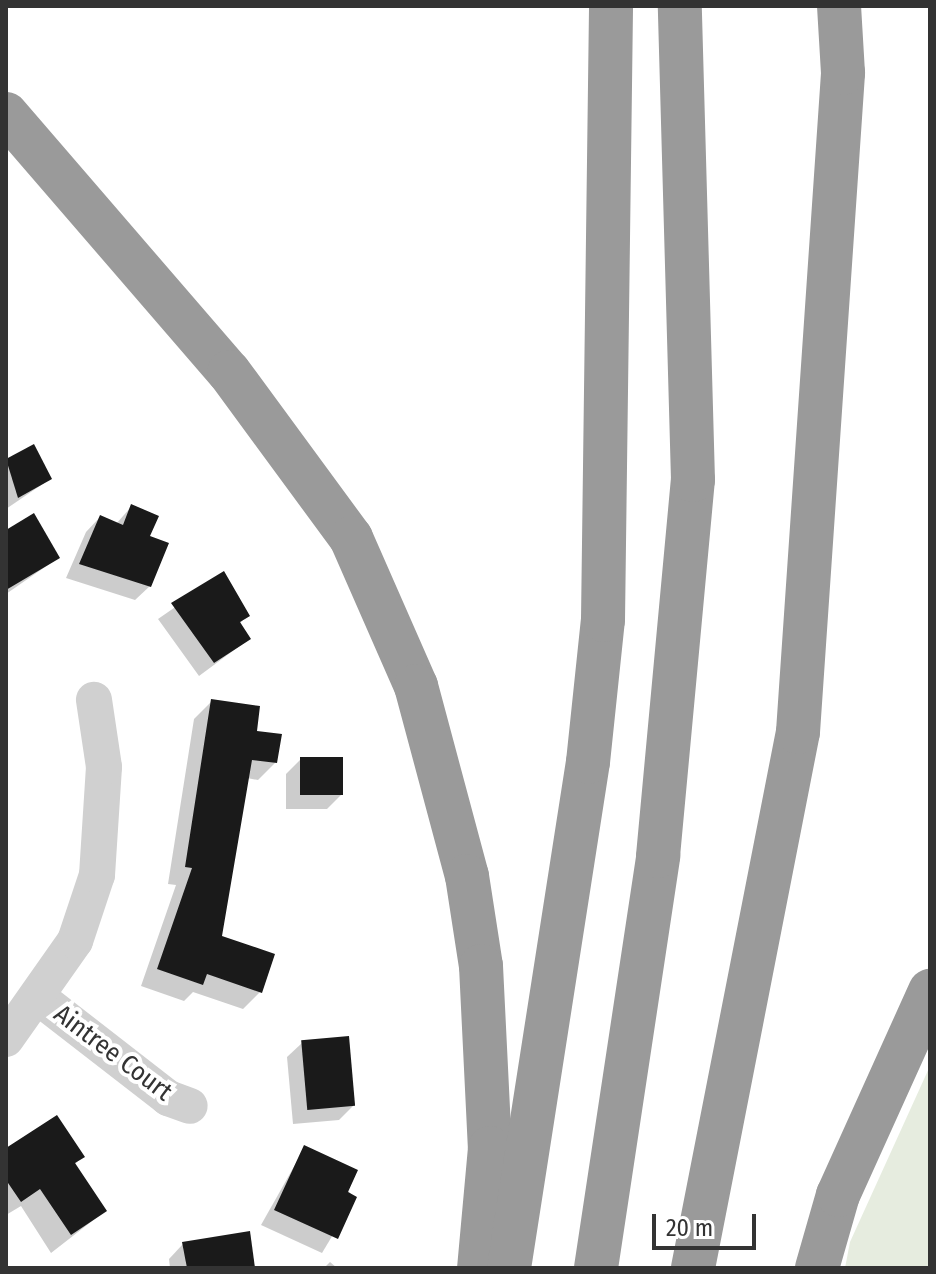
<!DOCTYPE html>
<html>
<head>
<meta charset="utf-8">
<style>
	body { margin:0 }
	#map { position:relative; width:936px; height:1274px; overflow:hidden; background:#fff; font-family:"Fira Sans Condensed",sans-serif }
	div>[style] { position:absolute }
	.green>* { inset:0; background:#e6ecdf }
	.shadow>* { inset:0; background:#0003 }
	.building>* { inset:0; background:#1a1a1a; transform-origin:0 0 }
	.street>* { height:36px; margin:-18px; padding:0 18px; transform-origin:18px; border-radius:18px; background:#d0d0d0 }
	.highway>* { height:44px; margin:-22px; padding:0 22px; transform-origin:22px; border-radius:22px; background:#9a9a9a }
	span { translate:-50% -50%; white-space:nowrap; text-align:center; line-height:1.15; -webkit-text-stroke:8px #fff; paint-order:stroke }
	.street-label { font-size:26px; color:#333 }
	.frame { position:absolute; inset:0; border:8px solid #333; pointer-events:none }
	.scale { position:absolute; left:652px; top:1214px; width:104px; height:36px; box-sizing:border-box; border:4px solid #333; border-top:0; padding-left:10px; font-size:24px; line-height:28px; white-space:nowrap; color:#333; -webkit-text-stroke:6px #fff; paint-order:stroke }
</style>
</head>
<body>
<div id="map">
	<div class="green">
		<div style="clip-path:polygon(930px 1066px,930px 1268px,845px 1268px,850px 1242px)"></div>
	</div>
	<div class="shadow">
		<div style="clip-path:polygon(33px 447px,50px 479px,6px 509px,6px 461px)"></div>
		<div style="clip-path:polygon(131px 507px,148px 537px,150px 586px,135px 600px,66px 578px,86px 532px,100px 517px,116px 524px)"></div>
		<div style="clip-path:polygon(6px 532px,58px 558px,6px 594px)"></div>
		<div style="clip-path:polygon(223px 574px,248px 615px,239px 624px,249px 639px,199px 676px,158px 619px)"></div>
		<div style="clip-path:polygon(212px 701px,254px 733px,275px 763px,258px 780px,247px 778px,220px 938px,261px 991px,243px 1009px,193px 992px,184px 1001px,141px 986px,176px 885px,168px 884px,194px 719px)"></div>
		<div style="clip-path:polygon(301px 759px,342px 794px,327px 809px,286px 809px,286px 774px)"></div>
		<div style="clip-path:polygon(302px 1043px,353px 1106px,339px 1120px,293px 1124px,287px 1057px)"></div>
		<div style="clip-path:polygon(305px 1147px,355px 1198px,322px 1253px,261px 1225px)"></div>
		<div style="clip-path:polygon(6px 1152px,82px 1157px,74px 1165px,105px 1211px,51px 1253px,21px 1206px,6px 1215px)"></div>
		<div style="clip-path:polygon(183px 1244px,253px 1268px,170px 1268px,169px 1259px)"></div>
		<div style="clip-path:polygon(330px 1262px,337px 1268px,324px 1268px)"></div>
	</div>
	<div class="building">
		<div style="clip-path:polygon(34px 444px,52px 479px,18px 498px,6px 459px)"></div>
		<div style="clip-path:polygon(131px 504px,159px 516px,150px 536px,169px 543px,151px 587px,79px 564px,100px 515px,123px 525px)"></div>
		<div style="clip-path:polygon(34px 513px,60px 558px,6px 590px,6px 530px)"></div>
		<div style="clip-path:polygon(224px 571px,250px 616px,240px 622px,251px 639px,214px 663px,171px 603px)"></div>
		<div style="clip-path:polygon(211px 699px,260px 706px,257px 731px,282px 734px,277px 763px,252px 760px,222px 936px,275px 954px,262px 993px,207px 974px,203px 985px,157px 969px,192px 868px,185px 867px)"></div>
		<div style="left:300px;top:757px;width:43px;height:38px"></div>
		<div style="left:349px;top:1036px;width:70px;height:48px;rotate:85deg"></div>
		<div style="clip-path:polygon(57px 1115px,85px 1157px,75px 1163px,107px 1211px,71px 1235px,40px 1189px,21px 1202px,6px 1180px,6px 1148px)"></div>
		<div style="clip-path:polygon(304px 1145px,358px 1170px,348px 1192px,357px 1197px,338px 1239px,274px 1210px)"></div>
		<div style="clip-path:polygon(250px 1231px,255px 1268px,187px 1268px,182px 1242px)"></div>
	</div>
	<div class="street">
		<div style="left:38px;top:997px;width:165px;rotate:37.8deg"></div>
		<div style="left:168px;top:1098px;width:23px;rotate:20deg"></div>
		<div style="left:6px;top:1039px;width:120px;rotate:-54.9deg"></div>
		<div style="left:75px;top:941px;width:70px;rotate:-71.6deg"></div>
		<div style="left:97px;top:875px;width:108px;rotate:-86.3deg"></div>
		<div style="left:104px;top:767px;width:68px;rotate:-98.5deg"></div>
	</div>
	<div class="highway">
		<div style="left:6px;top:114px;width:341px;rotate:49.2deg"></div>
		<div style="left:229px;top:372px;width:206px;rotate:53.7deg"></div>
		<div style="left:351px;top:538px;width:162px;rotate:66.3deg"></div>
		<div style="left:416px;top:686px;width:197px;rotate:75deg"></div>
		<div style="left:467px;top:876px;width:91px;rotate:81.2deg"></div>
		<div style="left:481px;top:966px;width:182px;rotate:87.2deg"></div>
		<div style="left:490px;top:1148px;width:121px;rotate:95.2deg"></div>
		<div style="left:509px;top:1268px;width:512px;rotate:-81.13deg"></div>
		<div style="left:588px;top:762px;width:143px;rotate:-84deg"></div>
		<div style="left:603px;top:620px;width:614px;rotate:-89.25deg"></div>
		<div style="left:596px;top:1268px;width:417px;rotate:-81.4deg"></div>
		<div style="left:658px;top:856px;width:378px;rotate:-84.7deg"></div>
		<div style="left:693px;top:480px;width:474px;rotate:-91.6deg"></div>
		<div style="left:693px;top:1268px;width:546px;rotate:-78.92deg"></div>
		<div style="left:798px;top:732px;width:661px;rotate:-86.09deg"></div>
		<div style="left:843px;top:73px;width:67px;rotate:-93.4deg"></div>
		<div style="left:817px;top:1268px;width:76px;rotate:-74deg"></div>
		<div style="left:838px;top:1195px;width:224px;rotate:-65.7deg"></div>
	</div>
	<div class="street-label">
		<span style="left:113px;top:1053px;rotate:37deg">Aintree Court</span>
	</div>
	<div class="frame"></div>
	<div class="scale">20 m</div>
</div>
</body>
</html>
